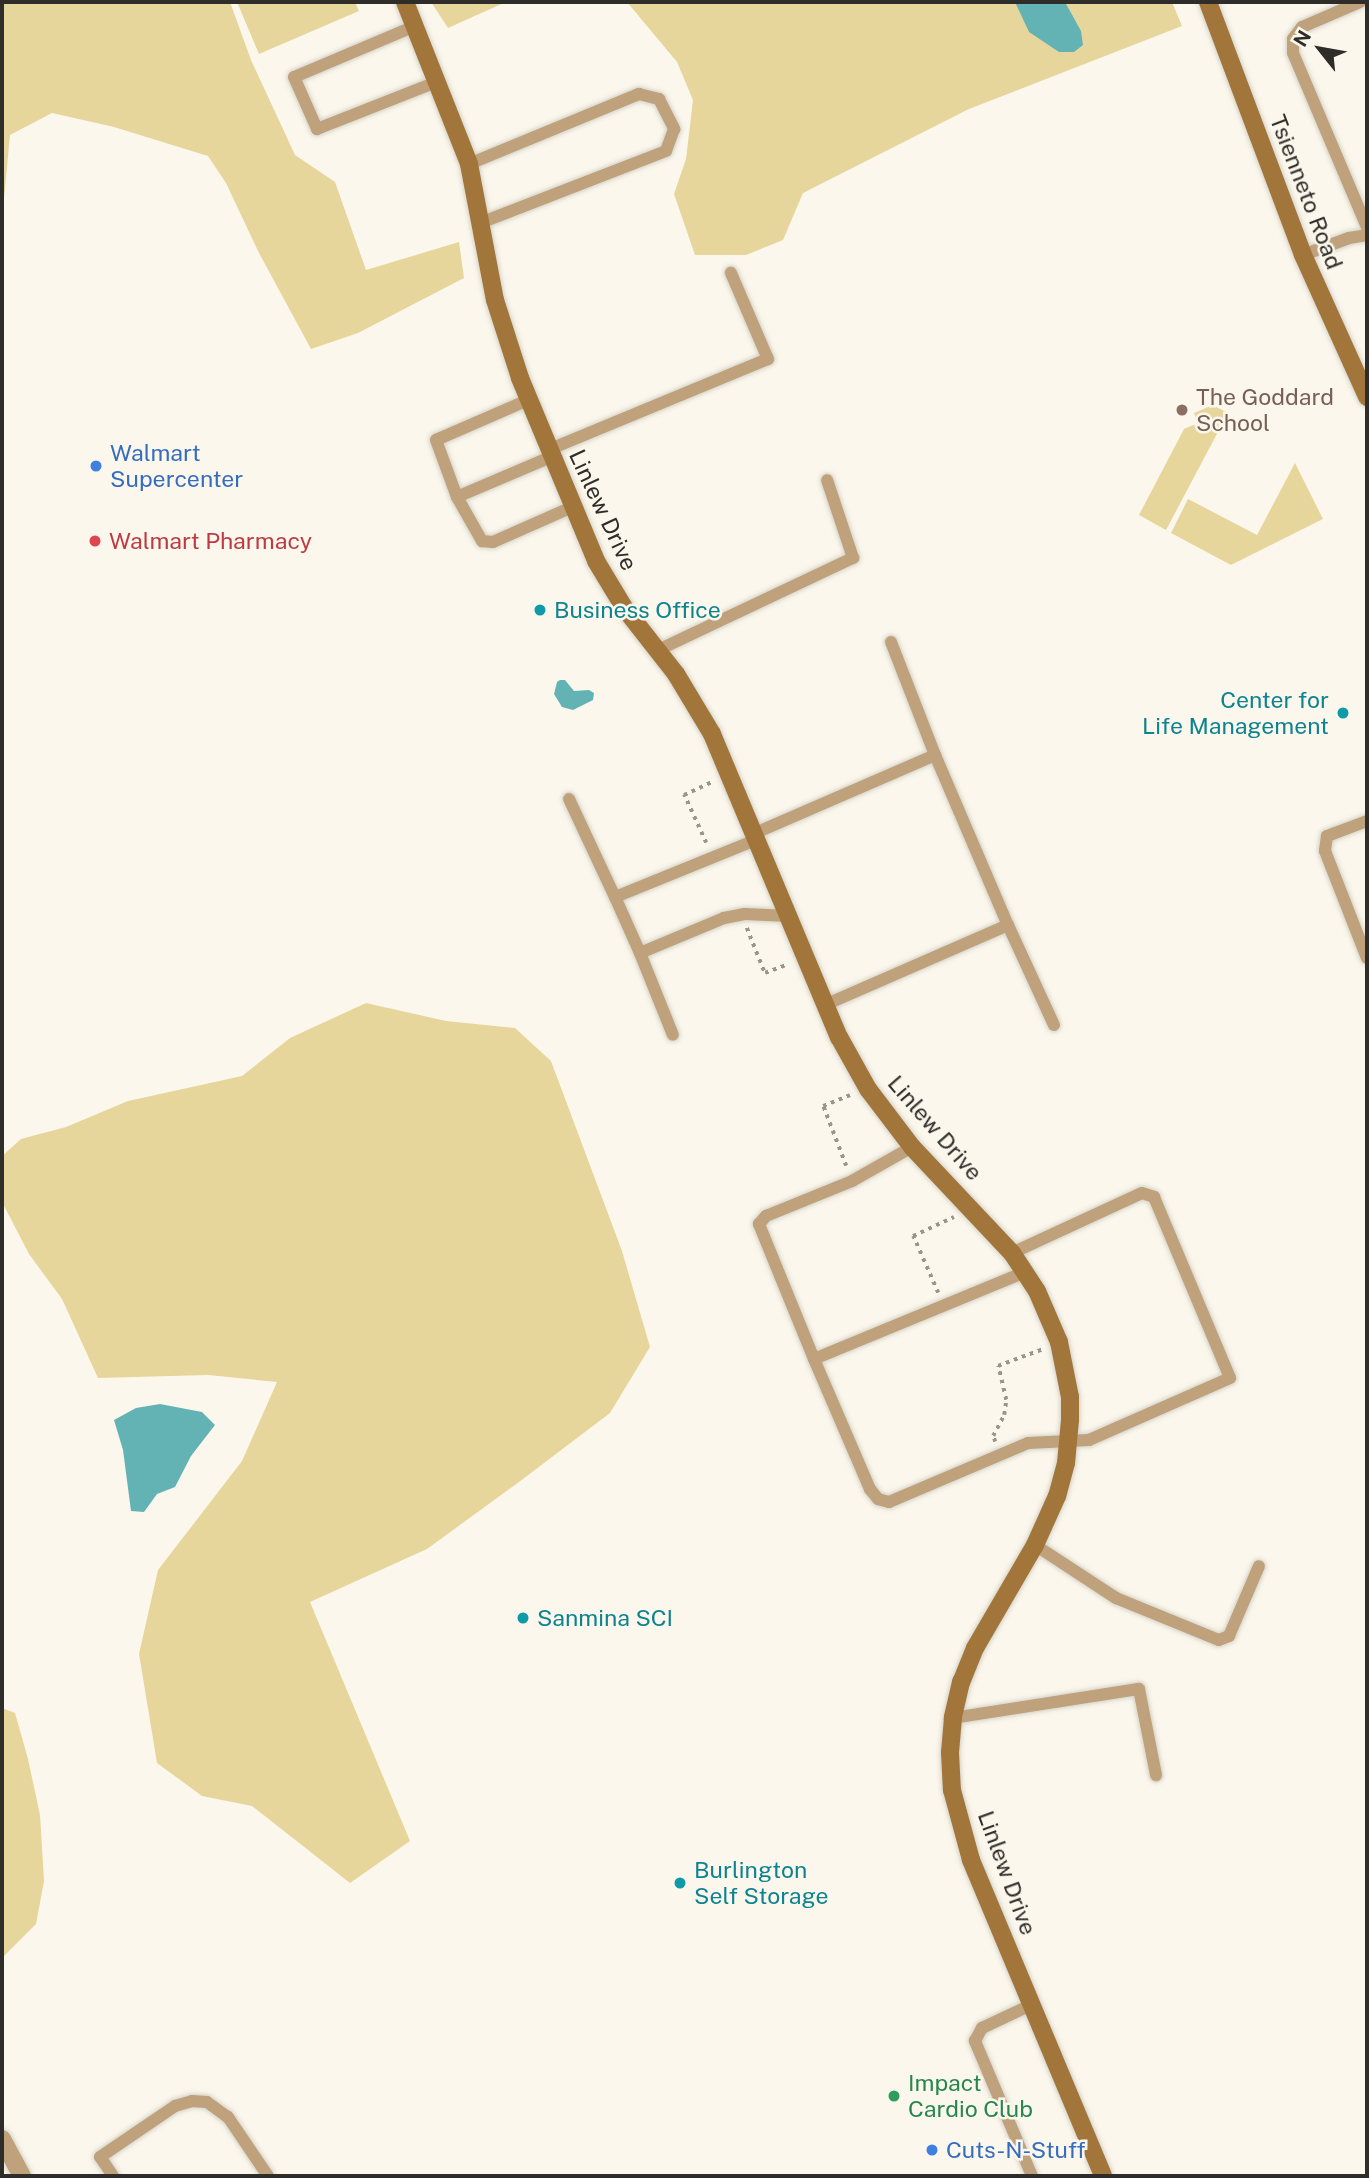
<!DOCTYPE html>
<html>
<head>
<meta charset="utf-8">
<style>
	body { margin:0 }
	#map { position:relative; width:1369px; height:2178px; overflow:hidden; background:#fbf7ec; font-family:"Public Sans",sans-serif }
	div>[style] { position:absolute }
	.green>* { inset:0; background:#e7d69b }
	.water>* { inset:0; background:#63b3b4 }
	.path>* { height:3.5px; margin-top:-1.75px; transform-origin:0; background:repeating-linear-gradient(90deg,#97958d 0 3.5px,transparent 0 8.5px) }
	.roads { filter:drop-shadow(0 0 2px #d6d3c9) drop-shadow(0 0 2px #d6d3c9) }
	.lane>* { height:12px; margin:-6px; padding:0 6px; transform-origin:6px; border-radius:6px; background:#bfa17b }
	.street>* { height:18px; margin:-9px; padding:0 9px; transform-origin:9px; border-radius:9px; background:#bfa17b }
	.secondary>* { height:18px; margin:-9px; padding:0 9px; transform-origin:9px; border-radius:9px; background:#a2763b }
	.dots>* { width:19px; height:19px; translate:-50% -50%; box-sizing:border-box; border:4px solid #fbf7ec; border-radius:50% }
	span { translate:-50% -50%; white-space:nowrap; text-align:center; line-height:1.15; -webkit-text-stroke:5px #fbf7ec; paint-order:stroke }
	.street-label { font-size:23px; color:#2e2d29 }
	.education-label { font-size:23px; color:#785e54 }
	.left { translate:0 -50%; text-align:left }
	.shop-label { font-size:23px; color:#366cbe }
	.health-label { font-size:23px; color:#be3a42 }
	.culture-label { font-size:23px; color:#0d838f }
	.right { translate:-100% -50%; text-align:right }
	.leisure-label { font-size:23px; color:#27864d }
	.frame { position:absolute; inset:0; border:4px solid #2e2d29; pointer-events:none }
	.north { position:absolute; left:1285px; top:14px; width:70px; height:70px; -webkit-text-stroke:5px #fbf7ec; paint-order:stroke; rotate:301deg; font-size:19px; font-weight:700; line-height:28px; text-align:center; color:#2e2d29 }
	.north::after { content:''; display:block; margin:auto; width:24px; height:32px; background:#2e2d29; clip-path:polygon(50% 0,100% 100%,50% 72%,0 100%) }
</style>
</head>
<body>
<div id="map">
	<div class="green">
		<div style="clip-path:polygon(2px 2px,230px 2px,251px 60px,295px 155px,335px 182px,366px 270px,459px 242px,464px 278px,358px 333px,311px 349px,259px 253px,226px 183px,208px 156px,114px 127px,52px 113px,10px 135px,2px 220px)"></div>
		<div style="clip-path:polygon(237px 2px,355px 2px,359px 11px,259px 54px)"></div>
		<div style="clip-path:polygon(431px 2px,506px 2px,448px 28px)"></div>
		<div style="clip-path:polygon(627px 2px,1172px 2px,1182px 26px,969px 109px,803px 193px,783px 240px,746px 255px,695px 255px,674px 194px,686px 159px,693px 100px,677px 62px)"></div>
		<div style="clip-path:polygon(1213px 405px,1228px 413px,1166px 530px,1139px 515px,1184px 429px,1198px 423px,1194px 413px)"></div>
		<div style="clip-path:polygon(1295px 463px,1323px 519px,1231px 565px,1171px 533px,1188px 499px,1257px 535px)"></div>
		<div style="clip-path:polygon(366px 1003px,446px 1021px,515px 1028px,551px 1061px,622px 1251px,650px 1347px,610px 1413px,523px 1479px,427px 1549px,310px 1602px,410px 1841px,350px 1883px,252px 1806px,202px 1796px,157px 1763px,139px 1654px,158px 1570px,242px 1461px,277px 1382px,208px 1375px,98px 1378px,62px 1299px,29px 1254px,2px 1202px,2px 1156px,21px 1139px,66px 1127px,128px 1101px,242px 1076px,290px 1038px)"></div>
		<div style="clip-path:polygon(2px 1708px,15px 1713px,28px 1759px,40px 1815px,44px 1881px,36px 1924px,2px 1958px)"></div>
	</div>
	<div class="water">
		<div style="clip-path:polygon(1015px 2px,1065px 2px,1081px 31px,1083px 45px,1074px 52px,1059px 52px,1029px 32px)"></div>
		<div style="clip-path:polygon(560px 680px,565px 680px,574px 691px,589px 690px,594px 693px,593px 700px,573px 710px,562px 707px,554px 694px,557px 682px)"></div>
		<div style="clip-path:polygon(160px 1404px,202px 1412px,215px 1425px,191px 1456px,175px 1487px,157px 1494px,144px 1512px,131px 1511px,123px 1450px,114px 1420px,136px 1408px)"></div>
	</div>
	<div class="path">
		<div style="left:706px;top:843px;width:53px;rotate:-114.6deg"></div>
		<div style="left:684px;top:795px;width:31px;rotate:-25deg"></div>
		<div style="left:747px;top:928px;width:48px;rotate:68.2deg"></div>
		<div style="left:765px;top:973px;width:25px;rotate:-21deg"></div>
		<div style="left:846px;top:1166px;width:64px;rotate:-111deg"></div>
		<div style="left:823px;top:1106px;width:29px;rotate:-22deg"></div>
		<div style="left:938px;top:1293px;width:62px;rotate:-113.7deg"></div>
		<div style="left:913px;top:1236px;width:45px;rotate:-24.9deg"></div>
		<div style="left:995px;top:1442px;width:6px;rotate:-108deg"></div>
		<div style="left:993px;top:1436px;width:24px;rotate:-62deg"></div>
		<div style="left:1004px;top:1415px;width:15px;rotate:-82deg"></div>
		<div style="left:1006px;top:1400px;width:35px;rotate:-103deg"></div>
		<div style="left:998px;top:1366px;width:48px;rotate:-20.7deg"></div>
	</div>
	<div class="roads">
		<div class="lane">
			<div style="left:1360px;top:2px;width:63px;rotate:156.7deg"></div>
			<div style="left:1302px;top:27px;width:15px;rotate:127deg"></div>
			<div style="left:1293px;top:39px;width:14px;rotate:90deg"></div>
			<div style="left:1293px;top:53px;width:189px;rotate:67deg"></div>
			<div style="left:415px;top:26px;width:131px;rotate:157.1deg"></div>
			<div style="left:294px;top:77px;width:57px;rotate:66.1deg"></div>
			<div style="left:317px;top:129px;width:131px;rotate:-21.5deg"></div>
			<div style="left:469px;top:164px;width:184px;rotate:-22.4deg"></div>
			<div style="left:639px;top:94px;width:21px;rotate:14deg"></div>
			<div style="left:659px;top:99px;width:34px;rotate:63deg"></div>
			<div style="left:674px;top:129px;width:23px;rotate:110deg"></div>
			<div style="left:666px;top:151px;width:199px;rotate:158.8deg"></div>
			<div style="left:1303px;top:255px;width:49px;rotate:-20.3deg"></div>
			<div style="left:1349px;top:238px;width:18px;rotate:-9deg"></div>
			<div style="left:528px;top:400px;width:100px;rotate:156.5deg"></div>
			<div style="left:436px;top:440px;width:61px;rotate:69.8deg"></div>
			<div style="left:457px;top:497px;width:51px;rotate:60.4deg"></div>
			<div style="left:482px;top:541px;width:11px;rotate:5deg"></div>
			<div style="left:493px;top:542px;width:86px;rotate:-23.9deg"></div>
			<div style="left:548px;top:450px;width:238px;rotate:-22.5deg"></div>
			<div style="left:768px;top:359px;width:94px;rotate:-113.3deg"></div>
			<div style="left:457px;top:497px;width:102px;rotate:-23.1deg"></div>
			<div style="left:891px;top:642px;width:121px;rotate:68.7deg"></div>
			<div style="left:658px;top:650px;width:216px;rotate:-25.3deg"></div>
			<div style="left:853px;top:558px;width:82px;rotate:-108.4deg"></div>
			<div style="left:569px;top:799px;width:108px;rotate:64.9deg"></div>
			<div style="left:1367px;top:821px;width:43px;rotate:159.4deg"></div>
			<div style="left:1327px;top:836px;width:15px;rotate:98deg"></div>
			<div style="left:1325px;top:851px;width:115px;rotate:68.6deg"></div>
			<div style="left:755px;top:833px;width:196px;rotate:-23.4deg"></div>
			<div style="left:935px;top:755px;width:185px;rotate:66.8deg"></div>
			<div style="left:1008px;top:925px;width:200px;rotate:156.4deg"></div>
			<div style="left:758px;top:839px;width:154px;rotate:157.9deg"></div>
			<div style="left:615px;top:897px;width:61px;rotate:65.9deg"></div>
			<div style="left:640px;top:953px;width:91px;rotate:-22.6deg"></div>
			<div style="left:724px;top:918px;width:21px;rotate:-11deg"></div>
			<div style="left:745px;top:914px;width:44px;rotate:2.6deg"></div>
			<div style="left:1008px;top:925px;width:110px;rotate:65.3deg"></div>
			<div style="left:640px;top:953px;width:88px;rotate:68.1deg"></div>
			<div style="left:1012px;top:1253px;width:143px;rotate:-24.8deg"></div>
			<div style="left:1142px;top:1193px;width:13px;rotate:18deg"></div>
			<div style="left:1154px;top:1197px;width:196px;rotate:67.2deg"></div>
			<div style="left:1230px;top:1378px;width:154px;rotate:156.3deg"></div>
			<div style="left:1089px;top:1440px;width:61px;rotate:177.2deg"></div>
			<div style="left:1028px;top:1443px;width:151px;rotate:157deg"></div>
			<div style="left:889px;top:1502px;width:11px;rotate:-165deg"></div>
			<div style="left:878px;top:1499px;width:13px;rotate:-129deg"></div>
			<div style="left:870px;top:1489px;width:142px;rotate:-113.3deg"></div>
			<div style="left:814px;top:1359px;width:228px;rotate:-22.4deg"></div>
			<div style="left:814px;top:1359px;width:146px;rotate:-112.2deg"></div>
			<div style="left:759px;top:1224px;width:11px;rotate:-49deg"></div>
			<div style="left:766px;top:1216px;width:93px;rotate:-22.1deg"></div>
			<div style="left:852px;top:1181px;width:69px;rotate:-29.5deg"></div>
			<div style="left:1035px;top:1545px;width:97px;rotate:33.2deg"></div>
			<div style="left:1116px;top:1598px;width:111px;rotate:22.2deg"></div>
			<div style="left:1219px;top:1640px;width:11px;rotate:-22deg"></div>
			<div style="left:1229px;top:1636px;width:76px;rotate:-66.8deg"></div>
			<div style="left:953px;top:1718px;width:188px;rotate:-8.9deg"></div>
			<div style="left:1139px;top:1689px;width:88px;rotate:78.8deg"></div>
			<div style="left:113px;top:2176px;width:23px;rotate:-124deg"></div>
			<div style="left:100px;top:2157px;width:91px;rotate:-34.2deg"></div>
			<div style="left:175px;top:2106px;width:18px;rotate:-16deg"></div>
			<div style="left:192px;top:2101px;width:15px;rotate:4deg"></div>
			<div style="left:207px;top:2102px;width:26px;rotate:36deg"></div>
			<div style="left:228px;top:2117px;width:71px;rotate:55.9deg"></div>
			<div style="left:1032px;top:2176px;width:147px;rotate:-112.9deg"></div>
			<div style="left:975px;top:2041px;width:15px;rotate:-62deg"></div>
			<div style="left:982px;top:2028px;width:56px;rotate:-25.2deg"></div>
		</div>
		<div class="street">
			<div style="left:2px;top:2139px;width:42px;rotate:61.6deg"></div>
		</div>
		<div class="secondary">
			<div style="left:405px;top:2px;width:174px;rotate:68.4deg"></div>
			<div style="left:469px;top:164px;width:138px;rotate:79.2deg"></div>
			<div style="left:495px;top:300px;width:82px;rotate:72.2deg"></div>
			<div style="left:520px;top:378px;width:198px;rotate:67.4deg"></div>
			<div style="left:596px;top:561px;width:56px;rotate:58.9deg"></div>
			<div style="left:625px;top:609px;width:83px;rotate:51.9deg"></div>
			<div style="left:676px;top:674px;width:70px;rotate:59deg"></div>
			<div style="left:712px;top:734px;width:329px;rotate:67.3deg"></div>
			<div style="left:839px;top:1037px;width:60px;rotate:60.9deg"></div>
			<div style="left:868px;top:1089px;width:73px;rotate:52.8deg"></div>
			<div style="left:912px;top:1147px;width:146px;rotate:46.7deg"></div>
			<div style="left:1012px;top:1253px;width:45px;rotate:56.7deg"></div>
			<div style="left:1037px;top:1291px;width:56px;rotate:66.7deg"></div>
			<div style="left:1059px;top:1342px;width:56px;rotate:78.7deg"></div>
			<div style="left:1070px;top:1397px;width:23px;rotate:90deg"></div>
			<div style="left:1070px;top:1420px;width:43px;rotate:95.3deg"></div>
			<div style="left:1066px;top:1463px;width:34px;rotate:105deg"></div>
			<div style="left:1057px;top:1496px;width:54px;rotate:114.2deg"></div>
			<div style="left:1035px;top:1545px;width:119px;rotate:120.2deg"></div>
			<div style="left:975px;top:1648px;width:37px;rotate:112deg"></div>
			<div style="left:961px;top:1682px;width:37px;rotate:103deg"></div>
			<div style="left:953px;top:1718px;width:35px;rotate:95deg"></div>
			<div style="left:950px;top:1753px;width:37px;rotate:87deg"></div>
			<div style="left:952px;top:1790px;width:73px;rotate:74.8deg"></div>
			<div style="left:971px;top:1860px;width:342px;rotate:67.3deg"></div>
			<div style="left:1208px;top:2px;width:270px;rotate:69.4deg"></div>
			<div style="left:1303px;top:255px;width:156px;rotate:65.7deg"></div>
		</div>
	</div>
	<div class="dots">
		<div style="left:1182px;top:410px;background:#8d6e63"></div>
		<div style="left:96px;top:466px;background:#3f7fe0"></div>
		<div style="left:95px;top:541px;background:#e0444e"></div>
		<div style="left:540px;top:610px;background:#0f9aa8"></div>
		<div style="left:1343px;top:713px;background:#0f9aa8"></div>
		<div style="left:523px;top:1618px;background:#0f9aa8"></div>
		<div style="left:680px;top:1883px;background:#0f9aa8"></div>
		<div style="left:894px;top:2096px;background:#2e9e5b"></div>
		<div style="left:932px;top:2150px;background:#3f7fe0"></div>
	</div>
	<div class="street-label">
		<span style="left:1306px;top:192px;rotate:69deg">Tsienneto Road</span>
		<span style="left:603px;top:510px;rotate:65deg">Linlew Drive</span>
		<span style="left:935px;top:1128px;rotate:49deg">Linlew Drive</span>
		<span style="left:1007px;top:1873px;rotate:70deg">Linlew Drive</span>
	</div>
	<div class="education-label">
		<span class="left" style="left:1196px;top:410px">The Goddard<br>School</span>
	</div>
	<div class="shop-label">
		<span class="left" style="left:110px;top:466px">Walmart<br>Supercenter</span>
		<span class="left" style="left:946px;top:2150px">Cuts-N-Stuff</span>
	</div>
	<div class="health-label">
		<span class="left" style="left:109px;top:541px">Walmart Pharmacy</span>
	</div>
	<div class="culture-label">
		<span class="left" style="left:554px;top:610px">Business Office</span>
		<span class="right" style="left:1329px;top:713px">Center for<br>Life Management</span>
		<span class="left" style="left:537px;top:1618px">Sanmina SCI</span>
		<span class="left" style="left:694px;top:1883px">Burlington<br>Self Storage</span>
	</div>
	<div class="leisure-label">
		<span class="left" style="left:908px;top:2096px">Impact<br>Cardio Club</span>
	</div>
	<div class="frame"></div>
	<div class="north">N</div>
</div>
</body>
</html>
